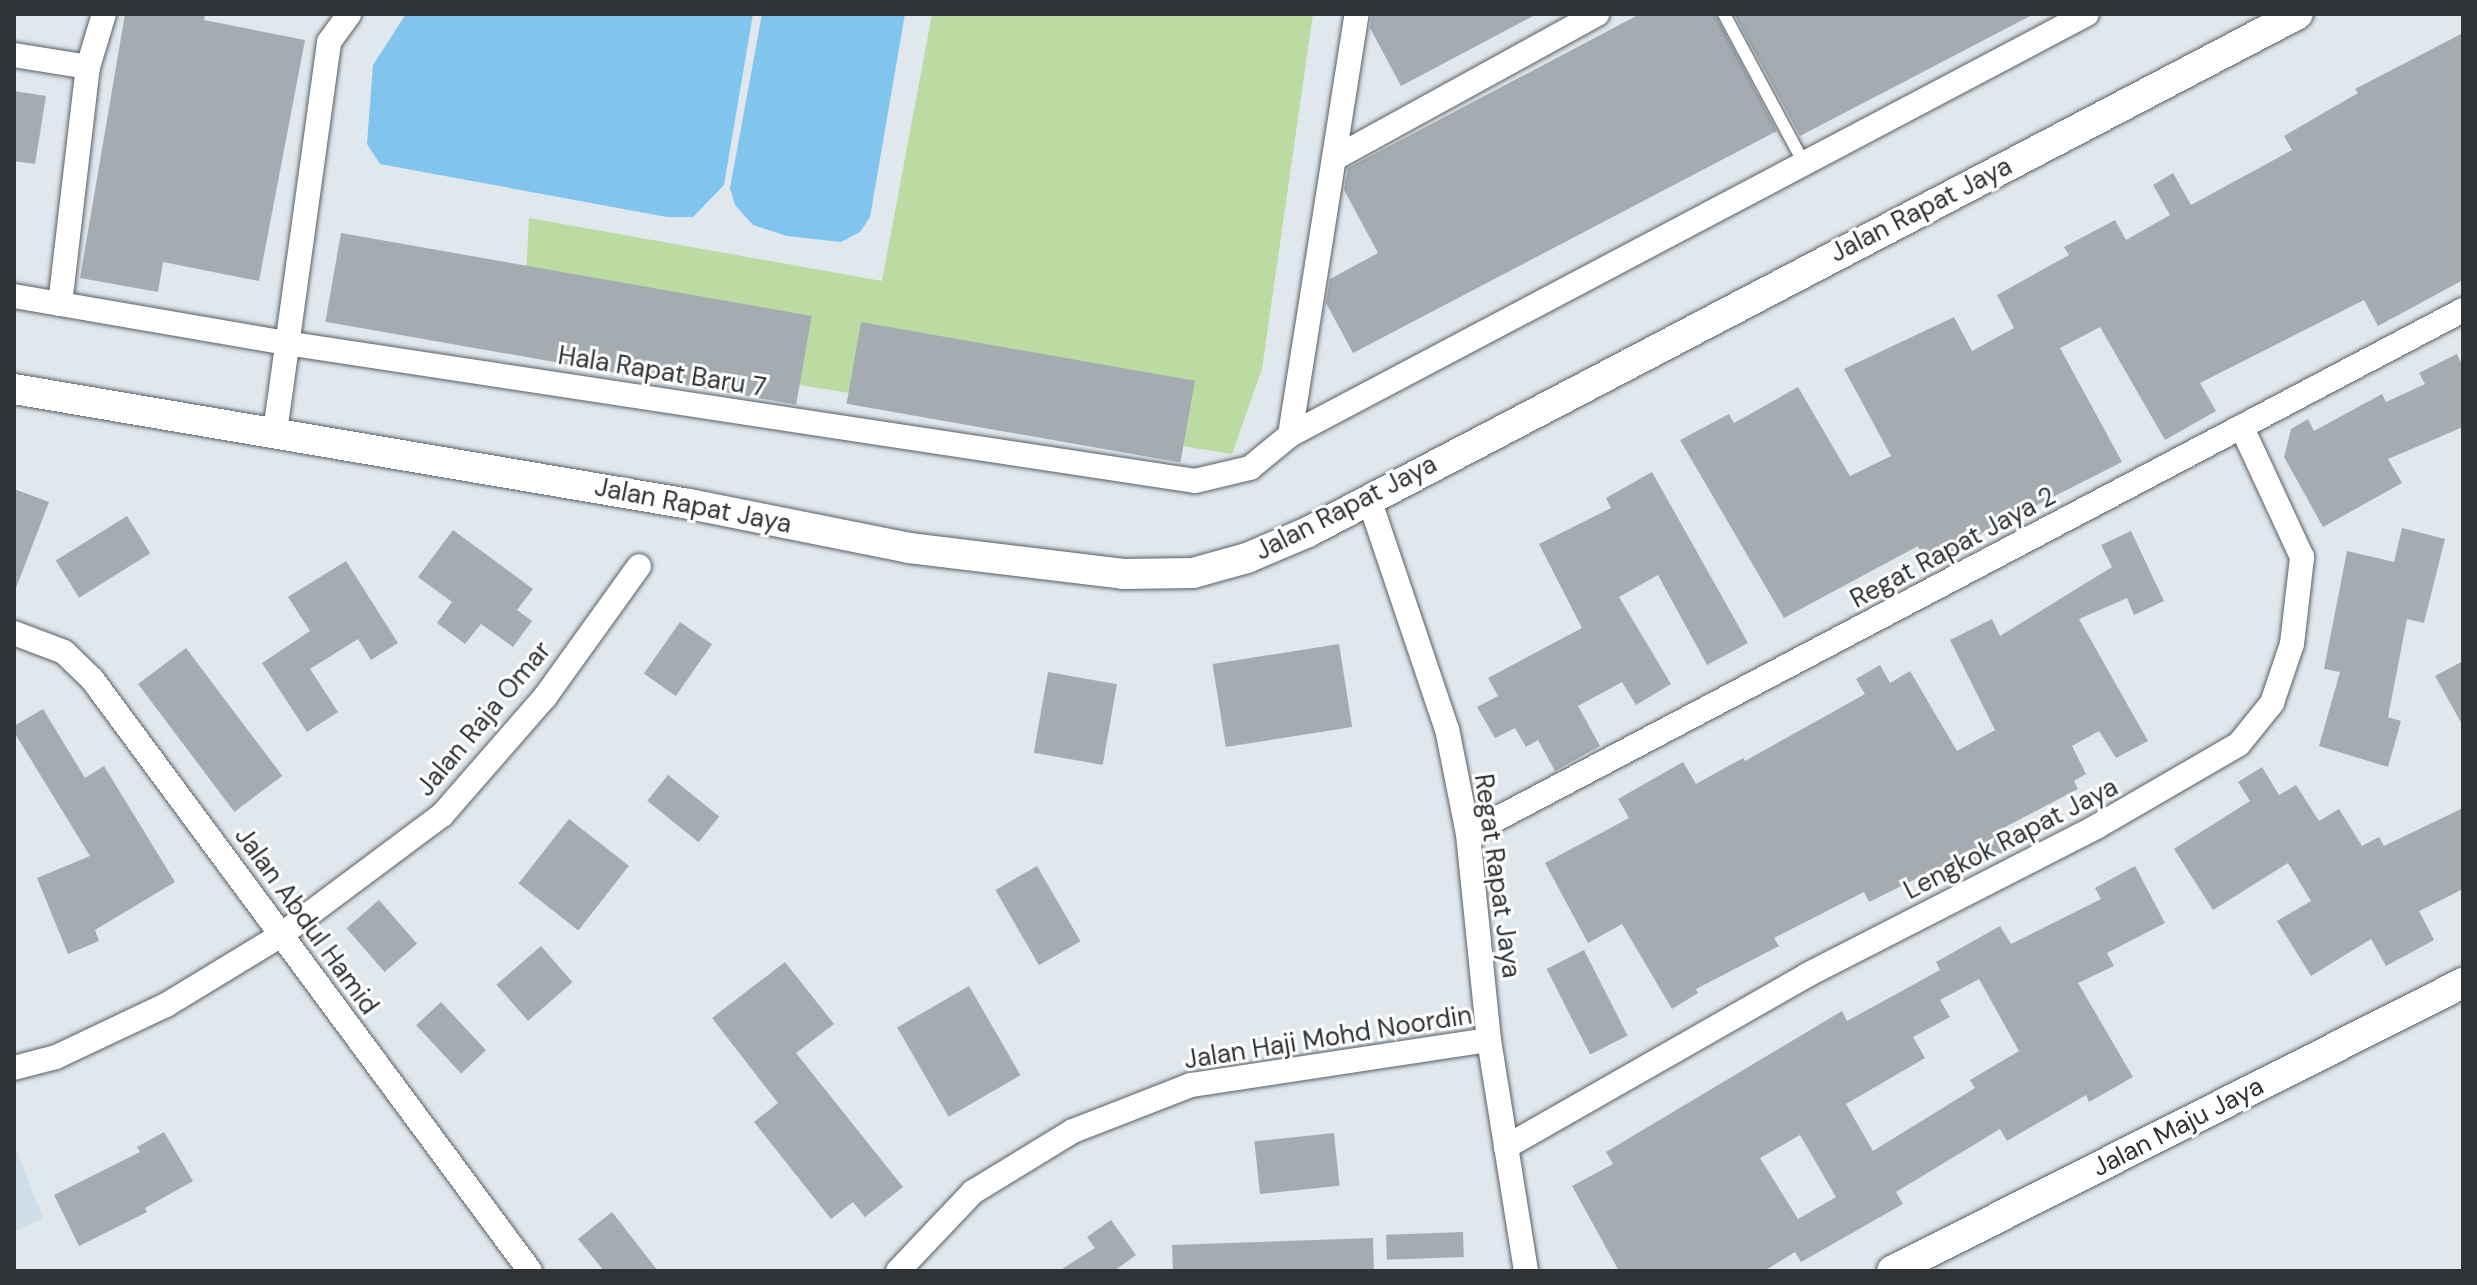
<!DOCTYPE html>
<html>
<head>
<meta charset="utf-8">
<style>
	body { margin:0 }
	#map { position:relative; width:2477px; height:1285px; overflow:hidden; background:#e0e8ee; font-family:"DM Sans",sans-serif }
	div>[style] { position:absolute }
	.built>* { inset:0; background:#cfdde8 }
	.green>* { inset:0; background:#bcdba2 }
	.water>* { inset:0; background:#81c4ed }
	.building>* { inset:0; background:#a4acb2; transform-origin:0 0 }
	.roads { filter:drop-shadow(0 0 2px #585f64) drop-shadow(0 0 2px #585f64) }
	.service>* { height:12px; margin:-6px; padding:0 6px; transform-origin:6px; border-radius:6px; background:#fff }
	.minor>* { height:24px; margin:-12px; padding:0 12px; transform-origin:12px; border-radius:12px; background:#fff }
	.tertiary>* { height:30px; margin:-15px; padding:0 15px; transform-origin:15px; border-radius:15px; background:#fff }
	span { translate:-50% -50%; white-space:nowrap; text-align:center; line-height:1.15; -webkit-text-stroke:6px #fff; paint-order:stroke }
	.street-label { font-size:26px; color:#303335 }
	.frame { position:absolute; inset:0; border:16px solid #303335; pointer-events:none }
</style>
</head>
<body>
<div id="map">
	<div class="built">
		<div style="clip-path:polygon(14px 1144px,43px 1218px,14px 1232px)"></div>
	</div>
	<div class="green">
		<div style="clip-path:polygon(932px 14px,1313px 14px,1262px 369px,1232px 454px,523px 341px,529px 218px,882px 281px)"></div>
	</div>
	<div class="water">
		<div style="clip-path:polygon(406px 14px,753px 14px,724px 185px,693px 217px,667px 217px,380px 164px,367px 144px,373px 65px)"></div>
		<div style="clip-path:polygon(762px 14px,905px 14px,870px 217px,860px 232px,841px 242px,787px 236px,753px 225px,735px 205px,730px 188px)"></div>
	</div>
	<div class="building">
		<div style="clip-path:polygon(125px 14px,205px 14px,204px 20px,305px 40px,259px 281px,163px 262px,158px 292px,80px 278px)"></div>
		<div style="clip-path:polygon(1372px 14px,1537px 14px,1401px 86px,1370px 28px)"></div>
		<div style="clip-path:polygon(1640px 14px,1715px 14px,1777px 131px,1353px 353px,1326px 303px,1330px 279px,1378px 253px,1344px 190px,1348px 168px)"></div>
		<div style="clip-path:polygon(1734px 14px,2034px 14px,1800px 136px)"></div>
		<div style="clip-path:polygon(2463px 33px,2463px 280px,2378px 326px,2364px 300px,2200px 383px,2216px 411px,2165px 440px,2100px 327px,2060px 348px,2122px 462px,1974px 537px,1977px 543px,1928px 567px,1918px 546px,1784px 618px,1680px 440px,1729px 414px,1734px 423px,1798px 387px,1850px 476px,1891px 456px,1844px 369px,1954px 317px,1972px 351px,2014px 328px,1997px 295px,2069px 255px,2064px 247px,2115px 220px,2126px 240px,2170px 215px,2153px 185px,2173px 173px,2191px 205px,2292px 150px,2284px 136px,2358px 93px,2355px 89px)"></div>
		<div style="clip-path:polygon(14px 91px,46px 96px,35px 164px,14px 161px)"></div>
		<div style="left:341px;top:233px;width:478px;height:90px;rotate:10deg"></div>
		<div style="left:861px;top:322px;width:339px;height:83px;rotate:10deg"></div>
		<div style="clip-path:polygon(2457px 354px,2463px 367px,2463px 427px,2388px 459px,2402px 483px,2323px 527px,2284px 457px,2291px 429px,2308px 419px,2314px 431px,2382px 394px,2386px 402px,2425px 384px,2419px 373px)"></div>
		<div style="clip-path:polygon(1652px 472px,1748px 643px,1707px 665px,1658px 575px,1619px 597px,1671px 684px,1636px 705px,1622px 682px,1578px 706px,1600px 746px,1555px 771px,1538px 740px,1526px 747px,1515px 728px,1495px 738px,1477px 707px,1498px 696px,1488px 678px,1582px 628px,1539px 544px,1611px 508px,1606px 498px)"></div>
		<div style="clip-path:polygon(14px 489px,49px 502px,16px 588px,14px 588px)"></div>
		<div style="left:127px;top:516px;width:44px;height:84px;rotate:58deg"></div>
		<div style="clip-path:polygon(2402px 528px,2445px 539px,2424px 623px,2407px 619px,2388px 717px,2401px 721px,2388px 767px,2319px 746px,2340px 672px,2324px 669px,2347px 551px,2394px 562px)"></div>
		<div style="clip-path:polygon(453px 530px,533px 589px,517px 610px,532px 621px,513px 647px,481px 624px,465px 644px,437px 623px,452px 602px,418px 577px)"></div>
		<div style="clip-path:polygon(2131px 531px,2164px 601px,2134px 615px,2127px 598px,2079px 619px,2148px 741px,2116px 758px,2099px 731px,2072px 746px,2086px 774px,2074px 781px,2078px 789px,2005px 827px,2016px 846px,1960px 876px,1952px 861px,1869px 902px,1864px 892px,1774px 938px,1779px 946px,1696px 989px,1698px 993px,1672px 1009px,1622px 924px,1588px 943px,1545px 863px,1629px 818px,1618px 799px,1683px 762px,1696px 784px,1743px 758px,1745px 761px,1865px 694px,1856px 679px,1880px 665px,1890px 683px,1910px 671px,1957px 751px,1995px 730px,1950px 640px,1992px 619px,2000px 636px,2112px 567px,2101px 545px)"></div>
		<div style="clip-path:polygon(346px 561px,398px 643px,371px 660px,358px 639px,310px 669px,338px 712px,307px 732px,262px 663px,310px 631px,288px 597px)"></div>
		<div style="left:680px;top:622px;width:39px;height:63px;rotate:35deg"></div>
		<div style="left:1339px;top:644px;width:84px;height:128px;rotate:81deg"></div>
		<div style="left:186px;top:648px;width:160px;height:60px;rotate:53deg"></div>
		<div style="clip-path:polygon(2463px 661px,2463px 726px,2435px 676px)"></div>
		<div style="left:1048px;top:672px;width:70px;height:82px;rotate:10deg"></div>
		<div style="clip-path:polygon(43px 709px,85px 778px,104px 766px,175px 882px,95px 930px,99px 941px,68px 954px,37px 878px,90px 856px,14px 732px,14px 726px)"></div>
		<div style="clip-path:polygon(2262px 767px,2279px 795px,2296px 785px,2319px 821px,2339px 809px,2362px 846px,2379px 837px,2384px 846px,2463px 808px,2463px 889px,2419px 911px,2434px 940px,2386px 966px,2371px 939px,2311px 976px,2277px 921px,2311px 901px,2288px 863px,2213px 910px,2174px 849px,2250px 801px,2238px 782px)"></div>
		<div style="left:668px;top:775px;width:66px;height:33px;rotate:39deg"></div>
		<div style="left:569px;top:819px;width:76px;height:82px;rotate:38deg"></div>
		<div style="left:1037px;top:866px;width:87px;height:48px;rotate:60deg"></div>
		<div style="clip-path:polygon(evenodd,2135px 866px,2165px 923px,2107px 953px,2114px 966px,2078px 983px,2133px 1077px,2089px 1102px,2086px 1095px,2007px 1141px,2000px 1129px,1896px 1192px,1903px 1204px,1801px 1262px,1795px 1252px,1764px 1271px,1619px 1271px,1572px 1186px,1613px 1164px,1606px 1152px,1842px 1011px,1847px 1021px,1940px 970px,1936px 962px,2000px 926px,2011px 944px,2101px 899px,2095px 888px,2135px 866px,1979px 979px,2019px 1051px,1970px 1080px,1975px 1088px,1873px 1151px,1846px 1104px,1925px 1058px,1913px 1037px,1950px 1017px,1940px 1000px,1979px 979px,2135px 866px,1800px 1135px,1836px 1197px,1798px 1219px,1760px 1158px,1800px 1135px)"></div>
		<div style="left:379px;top:900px;width:58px;height:43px;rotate:49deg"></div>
		<div style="left:541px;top:946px;width:48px;height:59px;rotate:49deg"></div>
		<div style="left:1584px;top:950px;width:96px;height:42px;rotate:63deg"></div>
		<div style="clip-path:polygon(785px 962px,834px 1024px,796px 1053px,903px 1187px,865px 1217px,853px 1202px,831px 1219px,754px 1122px,778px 1103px,712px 1018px)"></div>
		<div style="left:969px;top:986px;width:103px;height:83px;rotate:60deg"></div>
		<div style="left:441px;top:1002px;width:66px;height:34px;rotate:47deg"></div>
		<div style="clip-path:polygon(164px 1132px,193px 1181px,145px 1208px,147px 1212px,79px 1246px,54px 1195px,140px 1152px,137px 1147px)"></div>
		<div style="left:1334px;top:1133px;width:53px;height:80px;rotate:84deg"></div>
		<div style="clip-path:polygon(612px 1212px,658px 1271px,604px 1271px,578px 1239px)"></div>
		<div style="clip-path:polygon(1111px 1220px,1136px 1255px,1114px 1271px,1059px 1271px,1095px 1248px,1087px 1237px)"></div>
		<div style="left:1463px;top:1232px;width:25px;height:77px;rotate:88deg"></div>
		<div style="clip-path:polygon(1373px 1238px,1374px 1271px,1173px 1271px,1172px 1245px)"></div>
	</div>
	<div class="roads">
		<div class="service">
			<div style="left:1724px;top:14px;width:171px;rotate:61.8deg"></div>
		</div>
		<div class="minor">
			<div style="left:14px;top:55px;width:75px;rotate:9.2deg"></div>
			<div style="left:1337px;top:157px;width:297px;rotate:-28.8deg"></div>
			<div style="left:14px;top:296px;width:276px;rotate:9.8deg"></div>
			<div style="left:286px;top:343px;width:919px;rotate:8.63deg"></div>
			<div style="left:1195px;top:481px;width:57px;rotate:-13.3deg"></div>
			<div style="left:1250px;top:468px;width:52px;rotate:-39.5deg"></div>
			<div style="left:1290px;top:435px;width:901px;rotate:-27.84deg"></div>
			<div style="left:60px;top:304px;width:239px;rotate:-83.3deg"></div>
			<div style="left:88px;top:67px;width:55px;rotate:-73.2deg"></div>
			<div style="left:275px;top:432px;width:394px;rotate:-82.1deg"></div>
			<div style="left:329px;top:42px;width:34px;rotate:-54deg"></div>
			<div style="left:1290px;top:435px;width:426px;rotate:-81deg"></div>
			<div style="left:1369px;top:499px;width:243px;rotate:71.3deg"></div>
			<div style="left:1447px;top:729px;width:107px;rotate:78.7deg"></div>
			<div style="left:1468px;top:834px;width:207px;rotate:84.2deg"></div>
			<div style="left:1489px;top:1040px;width:234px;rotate:80.9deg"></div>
			<div style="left:14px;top:633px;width:53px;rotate:20.8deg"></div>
			<div style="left:64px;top:652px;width:39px;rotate:44deg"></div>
			<div style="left:92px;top:679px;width:736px;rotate:53.5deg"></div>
			<div style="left:1468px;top:834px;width:1125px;rotate:-27.77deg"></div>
			<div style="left:14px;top:1068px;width:43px;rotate:-14.7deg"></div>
			<div style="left:56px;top:1057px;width:122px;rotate:-25.3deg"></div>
			<div style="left:166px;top:1005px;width:135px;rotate:-31.3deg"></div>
			<div style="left:281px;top:935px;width:201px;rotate:-36.7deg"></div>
			<div style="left:442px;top:815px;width:157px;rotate:-48.9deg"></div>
			<div style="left:545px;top:697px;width:161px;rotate:-54.3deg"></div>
			<div style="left:1506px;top:1147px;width:347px;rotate:-29.7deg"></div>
			<div style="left:1807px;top:975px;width:325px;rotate:-27.1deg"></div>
			<div style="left:2096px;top:827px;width:165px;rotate:-30.1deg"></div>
			<div style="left:2239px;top:744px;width:53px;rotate:-51.2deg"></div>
			<div style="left:2272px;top:703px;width:62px;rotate:-71.3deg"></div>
			<div style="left:2292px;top:644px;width:88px;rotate:-83.4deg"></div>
			<div style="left:2302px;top:557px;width:142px;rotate:-114.9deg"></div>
			<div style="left:898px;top:1271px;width:109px;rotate:-46.5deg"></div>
			<div style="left:973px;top:1192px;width:117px;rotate:-31.4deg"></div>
			<div style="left:1073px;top:1131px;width:127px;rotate:-21.3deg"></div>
			<div style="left:1191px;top:1085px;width:301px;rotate:-8.6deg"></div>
		</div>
		<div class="tertiary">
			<div style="left:14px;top:389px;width:685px;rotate:9.67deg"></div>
			<div style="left:689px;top:504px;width:224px;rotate:11.3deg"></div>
			<div style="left:909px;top:548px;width:216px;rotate:6.9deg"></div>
			<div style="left:1123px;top:574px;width:70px;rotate:-0.8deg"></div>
			<div style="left:1193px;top:573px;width:56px;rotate:-15.5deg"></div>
			<div style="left:1247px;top:558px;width:66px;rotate:-23.1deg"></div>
			<div style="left:1308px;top:532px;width:1117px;rotate:-27.62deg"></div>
			<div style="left:1892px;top:1271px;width:640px;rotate:-26.77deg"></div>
		</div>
	</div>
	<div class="street-label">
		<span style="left:1921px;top:210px;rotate:-27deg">Jalan Rapat Jaya</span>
		<span style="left:662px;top:372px;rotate:9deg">Hala Rapat Baru 7</span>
		<span style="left:693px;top:506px;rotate:11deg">Jalan Rapat Jaya</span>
		<span style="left:1346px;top:508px;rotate:-27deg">Jalan Rapat Jaya</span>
		<span style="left:1953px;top:548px;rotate:-28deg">Regat Rapat Jaya 2</span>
		<span style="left:484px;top:719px;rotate:-50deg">Jalan Raja Omar</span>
		<span style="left:2011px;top:839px;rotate:-27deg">Lengkok Rapat Jaya</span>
		<span style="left:1497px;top:876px;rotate:82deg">Regat Rapat Jaya</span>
		<span style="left:306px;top:921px;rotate:54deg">Jalan Abdul Hamid</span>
		<span style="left:1328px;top:1038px;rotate:-9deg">Jalan Haji Mohd Noordin</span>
		<span style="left:2178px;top:1127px;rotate:-27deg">Jalan Maju Jaya</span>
	</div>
	<div class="frame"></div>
</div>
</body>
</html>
